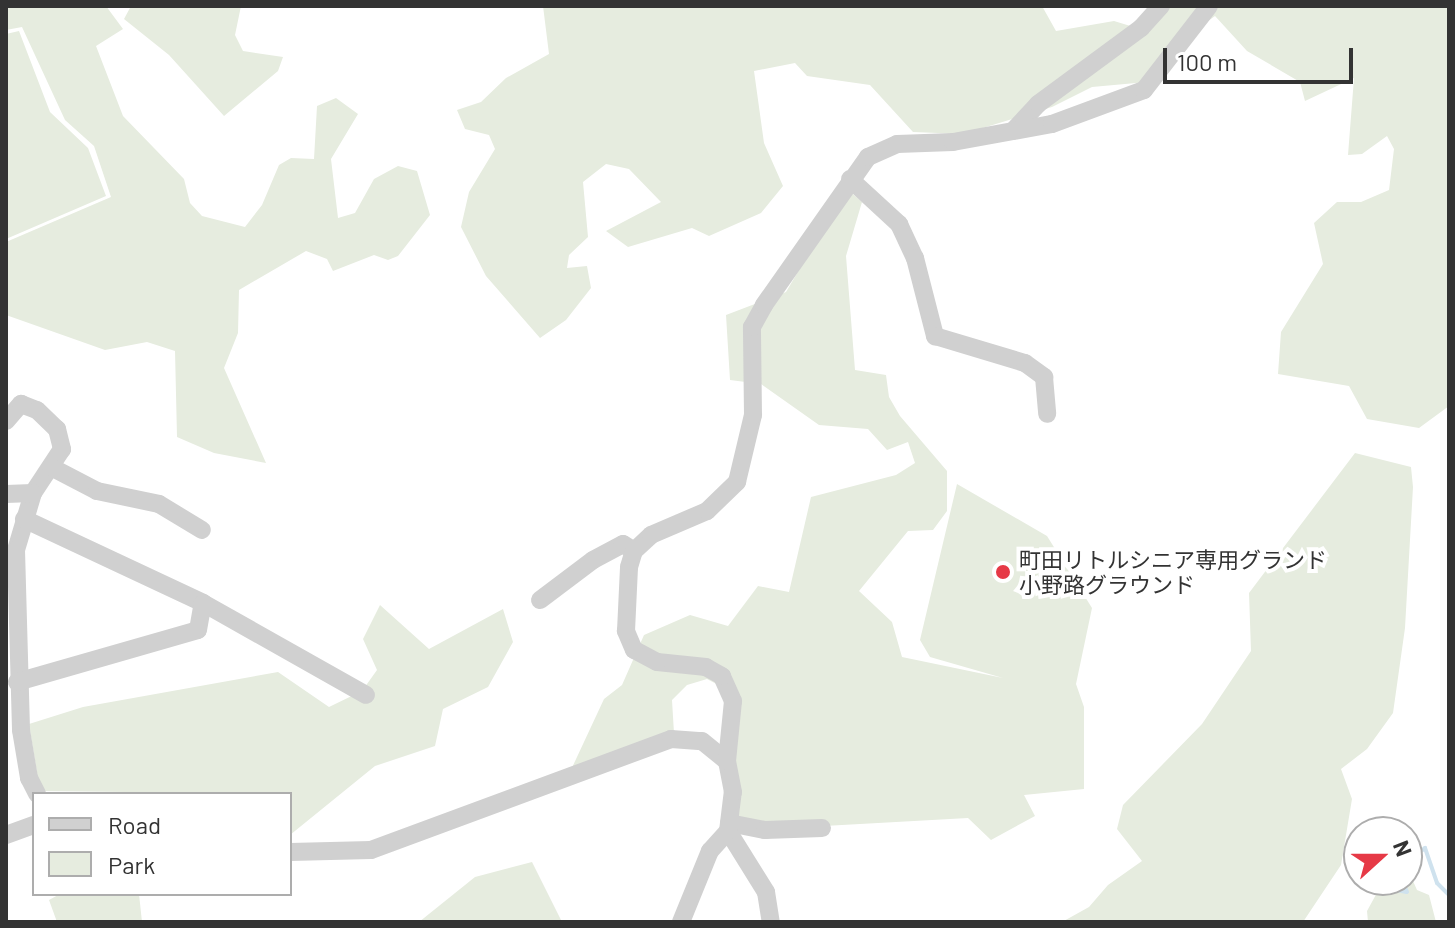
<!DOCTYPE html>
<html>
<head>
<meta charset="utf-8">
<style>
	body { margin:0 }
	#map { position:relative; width:1455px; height:928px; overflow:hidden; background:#fff; font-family:Barlow,"Noto Sans JP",sans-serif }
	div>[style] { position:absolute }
	.green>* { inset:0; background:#e6ecdf }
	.stream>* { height:4px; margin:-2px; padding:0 2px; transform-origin:2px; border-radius:2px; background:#cfe2ee }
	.minor>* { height:18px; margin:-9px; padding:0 9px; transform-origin:9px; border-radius:9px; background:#d0d0d0 }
	.dots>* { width:22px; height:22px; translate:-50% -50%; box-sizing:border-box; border:4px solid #fff; border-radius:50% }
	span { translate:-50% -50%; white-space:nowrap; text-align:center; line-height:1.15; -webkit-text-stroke:8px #fff; paint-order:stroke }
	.poi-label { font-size:22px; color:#333 }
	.left { translate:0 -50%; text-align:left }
	.frame { position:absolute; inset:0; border:8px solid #333; pointer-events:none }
	.legend { position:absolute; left:32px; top:792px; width:260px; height:104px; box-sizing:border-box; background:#fff; border:2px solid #adadad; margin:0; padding:10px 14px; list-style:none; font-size:24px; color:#333 }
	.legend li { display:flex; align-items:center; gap:16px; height:40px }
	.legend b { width:40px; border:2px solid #adadad }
	.north { position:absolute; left:1343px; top:816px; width:80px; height:80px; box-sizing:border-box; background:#fff; border:2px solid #adadad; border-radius:50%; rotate:69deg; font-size:22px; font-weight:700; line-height:32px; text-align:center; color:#333 }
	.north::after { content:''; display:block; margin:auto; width:28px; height:36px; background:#e63946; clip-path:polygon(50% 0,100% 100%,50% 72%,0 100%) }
	.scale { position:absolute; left:1163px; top:48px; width:190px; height:36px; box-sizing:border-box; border:4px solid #333; border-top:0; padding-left:10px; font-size:24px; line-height:28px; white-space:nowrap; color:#333; -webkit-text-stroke:6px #fff; paint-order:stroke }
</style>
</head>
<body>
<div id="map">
	<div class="green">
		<div style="clip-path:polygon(6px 6px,106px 6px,123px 29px,96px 46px,123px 116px,184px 179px,190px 203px,202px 216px,245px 227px,262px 205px,279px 165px,291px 158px,314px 159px,317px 106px,336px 98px,358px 114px,331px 159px,338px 218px,355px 213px,374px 179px,398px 166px,417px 171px,430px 215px,398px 256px,388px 260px,374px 255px,333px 271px,327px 259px,306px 251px,239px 290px,238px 333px,224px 368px,266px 463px,214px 453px,177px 437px,175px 351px,147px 342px,105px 350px,6px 315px,6px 242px,111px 197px,94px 146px,65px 120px,22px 27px,6px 30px)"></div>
		<div style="clip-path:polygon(131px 6px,241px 6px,235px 35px,243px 51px,283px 57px,278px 71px,224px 116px,169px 55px,124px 19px)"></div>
		<div style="clip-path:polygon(543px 6px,1042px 6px,1056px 31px,1114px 21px,1137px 28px,1151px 6px,1449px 6px,1449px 406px,1419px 428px,1367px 419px,1349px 386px,1278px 374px,1281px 332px,1323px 264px,1314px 223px,1337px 202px,1361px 202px,1389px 190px,1394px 149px,1387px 136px,1362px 154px,1348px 155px,1354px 78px,1305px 101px,1300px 82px,1247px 51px,1215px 16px,1172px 47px,1147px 82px,1092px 87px,1052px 107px,963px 134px,913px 132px,870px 85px,807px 76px,795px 63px,754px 71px,764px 143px,783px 186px,761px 213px,709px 236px,692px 228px,628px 247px,606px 231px,661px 202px,629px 169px,606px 164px,583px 182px,588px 237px,569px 255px,567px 268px,587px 266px,591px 288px,566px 320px,540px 338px,486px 276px,461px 227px,469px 192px,495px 149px,489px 135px,465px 129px,457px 110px,481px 102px,506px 78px,549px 54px)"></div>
		<div style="clip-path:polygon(19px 31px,50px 112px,88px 148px,106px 196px,6px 239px,6px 34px)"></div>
		<div style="clip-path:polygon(847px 189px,862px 202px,846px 256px,855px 370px,886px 375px,889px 397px,900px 416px,947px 471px,947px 511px,933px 530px,908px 531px,859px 591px,892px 622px,902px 657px,1003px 678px,930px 657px,920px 640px,957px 484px,1047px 536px,1092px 608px,1076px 684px,1084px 707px,1084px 789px,1024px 795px,1035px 816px,991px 840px,968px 818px,806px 827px,732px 821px,724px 688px,707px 679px,687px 685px,672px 700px,674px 733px,570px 772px,604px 699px,622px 685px,644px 635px,690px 615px,728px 626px,758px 586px,789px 592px,811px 497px,896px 475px,915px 463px,908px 442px,887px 450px,868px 429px,819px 425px,761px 384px,730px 380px,726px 315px,786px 292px)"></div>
		<div style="clip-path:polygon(1355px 453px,1411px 467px,1413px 487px,1405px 628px,1393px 713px,1367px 749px,1341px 769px,1352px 799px,1341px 865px,1303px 922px,1062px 922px,1089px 907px,1108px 885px,1142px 861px,1117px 829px,1123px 805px,1202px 724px,1251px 651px,1249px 593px)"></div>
		<div style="clip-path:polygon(380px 605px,429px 649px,503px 609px,513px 642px,488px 687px,443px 709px,435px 746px,375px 766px,290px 835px,290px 794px,40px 791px,29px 724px,83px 707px,278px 672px,329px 707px,362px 691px,377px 670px,363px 639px)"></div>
		<div style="clip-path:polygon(532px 862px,562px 922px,419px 922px,475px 877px)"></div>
		<div style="clip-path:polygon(1409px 872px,1417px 890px,1429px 895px,1436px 922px,1368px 922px,1367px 911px,1384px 880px,1407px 880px)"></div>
		<div style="clip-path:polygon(60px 894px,139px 894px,142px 922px,57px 922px,49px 900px)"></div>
	</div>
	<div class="stream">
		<div style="left:1407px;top:862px;width:23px;rotate:-38deg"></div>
		<div style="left:1425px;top:848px;width:37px;rotate:71deg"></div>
		<div style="left:1437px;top:883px;width:17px;rotate:45deg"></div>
		<div style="left:1381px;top:887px;width:26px;rotate:11deg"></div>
		<div style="left:1407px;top:892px;width:13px;rotate:-113deg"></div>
	</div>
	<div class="minor">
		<div style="left:1013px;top:131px;width:37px;rotate:-47deg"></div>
		<div style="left:1038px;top:104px;width:128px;rotate:-36.4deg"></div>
		<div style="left:1141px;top:28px;width:30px;rotate:-48deg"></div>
		<div style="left:850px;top:179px;width:67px;rotate:42.6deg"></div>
		<div style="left:899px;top:224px;width:38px;rotate:65deg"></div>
		<div style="left:915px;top:258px;width:81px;rotate:75.6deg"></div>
		<div style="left:935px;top:336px;width:94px;rotate:16.7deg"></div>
		<div style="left:1025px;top:363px;width:24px;rotate:36deg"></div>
		<div style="left:1044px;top:377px;width:37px;rotate:85deg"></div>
		<div style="left:6px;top:421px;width:23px;rotate:-49deg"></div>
		<div style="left:21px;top:404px;width:17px;rotate:21deg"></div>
		<div style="left:37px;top:410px;width:28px;rotate:44deg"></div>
		<div style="left:57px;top:429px;width:21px;rotate:76deg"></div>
		<div style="left:62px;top:449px;width:53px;rotate:123.4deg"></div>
		<div style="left:33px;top:493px;width:59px;rotate:106.6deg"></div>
		<div style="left:16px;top:550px;width:180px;rotate:88.4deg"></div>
		<div style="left:21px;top:730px;width:49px;rotate:80.5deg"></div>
		<div style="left:29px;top:778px;width:18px;rotate:63deg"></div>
		<div style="left:51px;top:467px;width:52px;rotate:27.6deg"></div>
		<div style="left:97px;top:491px;width:63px;rotate:11.8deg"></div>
		<div style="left:159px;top:504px;width:50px;rotate:31.2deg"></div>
		<div style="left:6px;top:494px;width:27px;rotate:-2deg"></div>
		<div style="left:24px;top:519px;width:198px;rotate:25.1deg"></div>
		<div style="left:203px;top:603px;width:187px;rotate:29.4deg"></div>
		<div style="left:540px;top:600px;width:66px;rotate:-37deg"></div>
		<div style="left:593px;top:560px;width:34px;rotate:-28deg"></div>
		<div style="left:623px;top:544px;width:13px;rotate:32deg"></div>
		<div style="left:17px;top:682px;width:188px;rotate:-16deg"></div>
		<div style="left:198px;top:630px;width:27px;rotate:-80deg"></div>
		<div style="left:729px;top:823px;width:37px;rotate:11deg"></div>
		<div style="left:765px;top:830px;width:57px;rotate:-2deg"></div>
		<div style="left:728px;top:831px;width:72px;rotate:58.1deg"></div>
		<div style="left:766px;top:892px;width:30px;rotate:81deg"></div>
		<div style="left:6px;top:835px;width:30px;rotate:-20deg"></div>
		<div style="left:290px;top:852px;width:81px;rotate:-1.4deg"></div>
		<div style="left:371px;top:850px;width:320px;rotate:-20.3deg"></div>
		<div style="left:671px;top:739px;width:31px;rotate:4deg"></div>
		<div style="left:702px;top:741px;width:32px;rotate:39deg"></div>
		<div style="left:681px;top:922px;width:77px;rotate:-67.8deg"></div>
		<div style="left:710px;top:851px;width:27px;rotate:-48deg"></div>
		<div style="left:728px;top:831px;width:39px;rotate:-83deg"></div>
		<div style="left:733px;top:792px;width:32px;rotate:-101deg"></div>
		<div style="left:727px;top:761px;width:60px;rotate:-84.3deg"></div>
		<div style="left:733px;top:701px;width:27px;rotate:-114deg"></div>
		<div style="left:722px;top:676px;width:18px;rotate:-151deg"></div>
		<div style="left:706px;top:667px;width:49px;rotate:-174.2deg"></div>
		<div style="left:657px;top:662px;width:26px;rotate:-152deg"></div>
		<div style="left:634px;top:650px;width:21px;rotate:-113deg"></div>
		<div style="left:626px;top:631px;width:64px;rotate:-87.3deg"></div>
		<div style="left:629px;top:567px;width:17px;rotate:-73deg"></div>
		<div style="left:634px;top:551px;width:23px;rotate:-43deg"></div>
		<div style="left:651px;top:535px;width:61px;rotate:-23.2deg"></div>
		<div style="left:707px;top:511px;width:42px;rotate:-44deg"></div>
		<div style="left:737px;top:482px;width:69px;rotate:-76.6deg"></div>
		<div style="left:753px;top:415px;width:88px;rotate:-90.7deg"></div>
		<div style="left:752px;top:327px;width:25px;rotate:-61deg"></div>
		<div style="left:764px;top:305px;width:181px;rotate:-54.9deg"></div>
		<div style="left:868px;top:157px;width:32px;rotate:-24deg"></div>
		<div style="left:897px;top:144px;width:56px;rotate:-2deg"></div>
		<div style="left:953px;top:142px;width:101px;rotate:-10.3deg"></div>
		<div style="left:1052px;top:124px;width:98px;rotate:-20.3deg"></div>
		<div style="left:1144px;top:90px;width:106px;rotate:-52.3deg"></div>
	</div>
	<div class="dots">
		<div style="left:1003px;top:572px;background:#e63946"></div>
	</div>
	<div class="poi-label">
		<span class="left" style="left:1019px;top:572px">町田リトルシニア専用グランド<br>小野路グラウンド</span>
	</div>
	<div class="frame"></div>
	<ul class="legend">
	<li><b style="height:10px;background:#d0d0d0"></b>Road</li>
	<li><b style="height:22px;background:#e6ecdf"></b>Park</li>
	</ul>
	<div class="north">N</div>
	<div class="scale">100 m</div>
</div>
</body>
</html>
